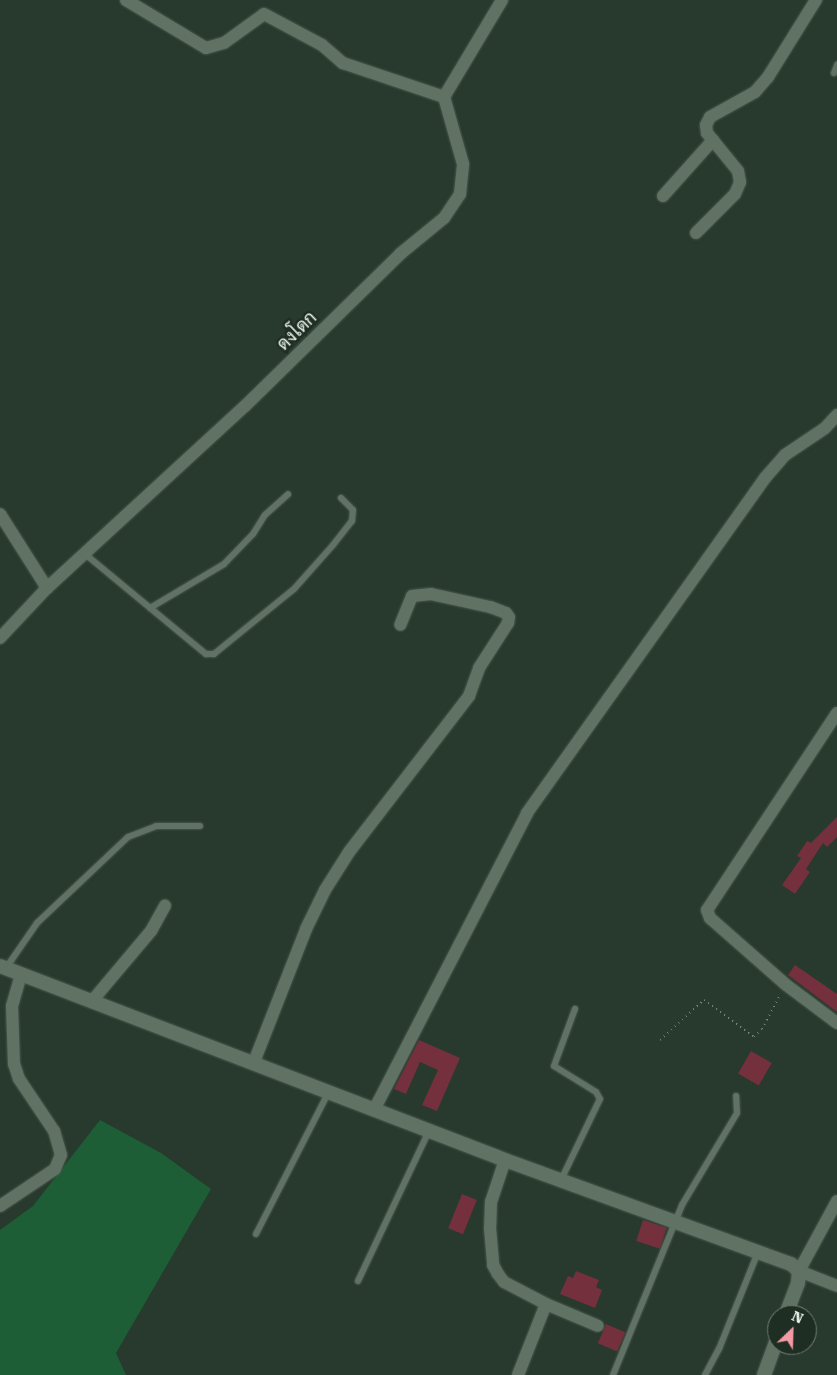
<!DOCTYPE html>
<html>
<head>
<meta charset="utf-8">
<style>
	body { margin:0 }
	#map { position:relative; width:837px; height:1375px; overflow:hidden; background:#28392d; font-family:"Roboto Serif",Sarabun,serif }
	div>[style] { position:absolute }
	.green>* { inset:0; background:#1d5e36 }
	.building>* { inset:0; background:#74303c; transform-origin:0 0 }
	.path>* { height:2px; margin-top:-1px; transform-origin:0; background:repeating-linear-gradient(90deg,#748278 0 1px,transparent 0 5px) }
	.roads { filter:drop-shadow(0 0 1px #49574d) drop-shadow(0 0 1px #49574d) }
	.service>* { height:6px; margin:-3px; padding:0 3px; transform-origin:3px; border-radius:3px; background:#607264 }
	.minor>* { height:12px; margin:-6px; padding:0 6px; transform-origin:6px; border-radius:6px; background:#607264 }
	.tertiary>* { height:14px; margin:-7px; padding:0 7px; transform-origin:7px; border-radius:7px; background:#607264 }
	span { translate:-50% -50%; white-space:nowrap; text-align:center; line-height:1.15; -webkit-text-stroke:5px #1f2e23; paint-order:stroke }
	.street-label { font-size:18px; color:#eaf4ec }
	.north { position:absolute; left:767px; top:1305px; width:50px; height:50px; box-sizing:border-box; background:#1f2e23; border:1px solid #707d73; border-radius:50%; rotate:24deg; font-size:14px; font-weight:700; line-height:20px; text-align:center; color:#eaf4ec }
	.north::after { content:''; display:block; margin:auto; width:18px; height:22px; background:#f49aa6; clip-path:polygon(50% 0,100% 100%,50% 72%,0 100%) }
</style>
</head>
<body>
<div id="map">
	<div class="green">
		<div style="clip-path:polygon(100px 1120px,161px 1153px,211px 1189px,116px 1353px,126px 1375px,0 1375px,0 1230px,33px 1206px)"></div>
	</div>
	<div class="building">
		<div style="clip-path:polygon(837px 817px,837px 837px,827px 847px,823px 843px,806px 869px,810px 872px,795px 894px,782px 885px,801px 858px,797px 856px,807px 841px,811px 843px)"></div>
		<div style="clip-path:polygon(795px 965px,837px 994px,837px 1012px,788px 975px)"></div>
		<div style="clip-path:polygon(419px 1040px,460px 1058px,437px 1111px,422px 1105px,438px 1070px,420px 1062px,406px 1094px,394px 1089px)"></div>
		<div style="left:751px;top:1051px;width:24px;height:26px;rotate:30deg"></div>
		<div style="left:462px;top:1194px;width:16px;height:37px;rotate:22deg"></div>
		<div style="left:643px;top:1220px;width:25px;height:22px;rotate:18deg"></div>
		<div style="clip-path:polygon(576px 1271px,599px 1280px,596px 1287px,602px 1290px,595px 1308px,560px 1294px,568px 1276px,573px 1278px)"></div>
		<div style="left:606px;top:1324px;width:21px;height:21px;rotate:23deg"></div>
	</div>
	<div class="path">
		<div style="left:660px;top:1040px;width:59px;rotate:-42.3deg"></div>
		<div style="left:704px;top:1000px;width:62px;rotate:36.5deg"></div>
		<div style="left:754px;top:1037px;width:11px;rotate:-45deg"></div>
		<div style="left:762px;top:1029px;width:38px;rotate:-62deg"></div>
	</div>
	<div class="roads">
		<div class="service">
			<div style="left:834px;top:73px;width:9px;rotate:-69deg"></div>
			<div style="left:85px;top:554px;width:157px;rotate:39.6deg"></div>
			<div style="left:206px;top:654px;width:8px"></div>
			<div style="left:214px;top:654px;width:103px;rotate:-39.1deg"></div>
			<div style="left:294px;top:589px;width:59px;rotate:-48.4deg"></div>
			<div style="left:333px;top:545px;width:31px;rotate:-52deg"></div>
			<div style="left:352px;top:521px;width:11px;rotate:-85deg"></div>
			<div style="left:353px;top:510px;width:17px;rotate:-135deg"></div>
			<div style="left:150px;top:608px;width:86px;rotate:-30.7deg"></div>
			<div style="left:224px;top:564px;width:42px;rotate:-46deg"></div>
			<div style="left:253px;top:534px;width:22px;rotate:-58deg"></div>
			<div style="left:265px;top:515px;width:31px;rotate:-42deg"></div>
			<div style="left:6px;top:968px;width:55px;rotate:-55.4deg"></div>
			<div style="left:37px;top:923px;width:125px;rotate:-43.4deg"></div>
			<div style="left:128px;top:837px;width:30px;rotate:-21deg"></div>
			<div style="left:156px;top:826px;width:44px"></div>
			<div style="left:561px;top:1180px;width:90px;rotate:-64.3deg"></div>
			<div style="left:600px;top:1099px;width:8px;rotate:-120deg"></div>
			<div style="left:596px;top:1092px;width:49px;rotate:-148.2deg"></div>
			<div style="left:554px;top:1066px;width:61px;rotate:-69.8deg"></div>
			<div style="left:256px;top:1234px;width:158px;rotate:-62.9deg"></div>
			<div style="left:358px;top:1281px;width:166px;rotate:-64.7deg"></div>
			<div style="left:613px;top:1375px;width:183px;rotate:-67.9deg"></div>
			<div style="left:682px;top:1205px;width:107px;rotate:-59.1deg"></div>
			<div style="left:737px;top:1113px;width:17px;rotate:-93deg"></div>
			<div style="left:705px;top:1375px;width:30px;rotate:-62deg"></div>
			<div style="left:719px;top:1349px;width:105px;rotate:-68.1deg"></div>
		</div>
		<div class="minor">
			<div style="left:126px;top:0;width:93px;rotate:31deg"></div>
			<div style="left:206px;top:48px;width:19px;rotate:-16deg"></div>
			<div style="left:224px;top:43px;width:49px;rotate:-35.9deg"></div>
			<div style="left:264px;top:14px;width:66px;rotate:28.1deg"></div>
			<div style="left:322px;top:45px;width:28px;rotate:41deg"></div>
			<div style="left:343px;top:63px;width:107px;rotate:18.6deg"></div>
			<div style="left:663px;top:196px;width:75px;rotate:-48.2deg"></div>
			<div style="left:696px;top:233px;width:55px;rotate:-45deg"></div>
			<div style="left:735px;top:194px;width:13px;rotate:-67deg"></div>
			<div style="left:740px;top:182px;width:11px;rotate:-100deg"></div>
			<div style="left:738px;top:171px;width:49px;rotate:-129.2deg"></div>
			<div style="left:707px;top:133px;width:8px;rotate:-97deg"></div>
			<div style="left:706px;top:125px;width:9px;rotate:-63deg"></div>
			<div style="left:710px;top:117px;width:51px;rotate:-29.1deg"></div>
			<div style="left:755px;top:92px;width:20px;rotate:-49deg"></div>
			<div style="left:768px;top:77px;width:91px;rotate:-58.1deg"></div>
			<div style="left:0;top:514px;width:88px;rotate:57.6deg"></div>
			<div style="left:0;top:638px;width:69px;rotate:-46.8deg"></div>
			<div style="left:47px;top:588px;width:269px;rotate:-42.6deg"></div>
			<div style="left:245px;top:406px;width:217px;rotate:-44.4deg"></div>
			<div style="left:400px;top:254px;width:57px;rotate:-39.3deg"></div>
			<div style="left:444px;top:218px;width:29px;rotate:-56deg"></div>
			<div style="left:460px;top:194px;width:30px;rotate:-84deg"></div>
			<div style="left:463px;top:164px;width:70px;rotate:-105.8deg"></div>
			<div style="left:444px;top:97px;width:113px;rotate:-59.1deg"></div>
			<div style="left:837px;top:713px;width:236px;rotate:123.4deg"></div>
			<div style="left:707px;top:910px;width:9px;rotate:69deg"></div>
			<div style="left:710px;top:918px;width:100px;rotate:41.3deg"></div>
			<div style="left:785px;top:984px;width:65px;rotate:36.9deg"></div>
			<div style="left:92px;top:1001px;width:92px;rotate:-49.9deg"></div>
			<div style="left:151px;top:931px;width:29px;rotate:-61deg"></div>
			<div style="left:254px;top:1062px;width:143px;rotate:-68.6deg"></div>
			<div style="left:306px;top:929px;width:43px;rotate:-64deg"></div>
			<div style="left:325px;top:890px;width:45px;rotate:-57.7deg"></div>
			<div style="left:349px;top:852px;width:197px;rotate:-52.4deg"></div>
			<div style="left:469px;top:696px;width:30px;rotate:-70deg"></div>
			<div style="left:479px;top:668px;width:54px;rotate:-57.2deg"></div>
			<div style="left:508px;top:623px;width:6px;rotate:-81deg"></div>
			<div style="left:509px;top:617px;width:5px;rotate:-127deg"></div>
			<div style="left:506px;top:613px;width:17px;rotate:-159deg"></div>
			<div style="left:490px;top:607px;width:60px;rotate:-167.6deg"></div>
			<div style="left:431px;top:594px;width:19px;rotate:174deg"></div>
			<div style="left:412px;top:596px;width:31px;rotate:112deg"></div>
			<div style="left:374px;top:1110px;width:334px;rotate:-62.7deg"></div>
			<div style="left:527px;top:813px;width:411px;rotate:-54.6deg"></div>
			<div style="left:765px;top:478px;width:30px;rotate:-49deg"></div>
			<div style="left:785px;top:455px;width:48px;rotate:-34deg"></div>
			<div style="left:825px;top:428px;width:18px;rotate:-47deg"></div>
			<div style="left:505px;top:1160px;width:44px;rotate:108.4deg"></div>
			<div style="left:491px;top:1202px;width:26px;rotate:92deg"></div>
			<div style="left:490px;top:1228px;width:37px;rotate:85deg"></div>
			<div style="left:493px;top:1265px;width:10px;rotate:61deg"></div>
			<div style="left:498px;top:1274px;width:10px;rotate:53deg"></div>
			<div style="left:504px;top:1282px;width:47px;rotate:27.6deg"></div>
			<div style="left:546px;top:1304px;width:56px;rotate:22.9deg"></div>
			<div style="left:837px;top:1201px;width:80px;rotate:118.5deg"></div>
			<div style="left:799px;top:1271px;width:41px;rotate:21.5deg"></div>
			<div style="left:0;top:1206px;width:66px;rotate:-33.9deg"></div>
			<div style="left:55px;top:1169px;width:15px;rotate:-67deg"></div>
			<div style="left:61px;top:1155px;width:25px;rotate:-106deg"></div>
			<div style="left:54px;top:1131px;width:63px;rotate:-123.9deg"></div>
			<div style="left:19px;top:1079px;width:16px;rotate:-108deg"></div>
			<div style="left:14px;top:1064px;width:58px;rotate:-92deg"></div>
			<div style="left:12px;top:1006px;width:32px;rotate:-74deg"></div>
			<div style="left:518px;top:1375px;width:76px;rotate:-68.5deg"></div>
		</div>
		<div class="tertiary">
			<div style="left:0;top:966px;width:541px;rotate:21.01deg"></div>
			<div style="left:505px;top:1160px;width:304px;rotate:20deg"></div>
			<div style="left:791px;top:1264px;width:11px;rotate:41deg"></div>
			<div style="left:799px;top:1271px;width:12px;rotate:95deg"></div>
			<div style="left:798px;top:1283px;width:34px;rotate:111deg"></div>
			<div style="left:764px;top:1375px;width:38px;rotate:-70deg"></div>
		</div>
	</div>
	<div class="street-label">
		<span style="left:297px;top:331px;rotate:-44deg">ดงโดก</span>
	</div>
	<div class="north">N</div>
</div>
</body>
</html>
